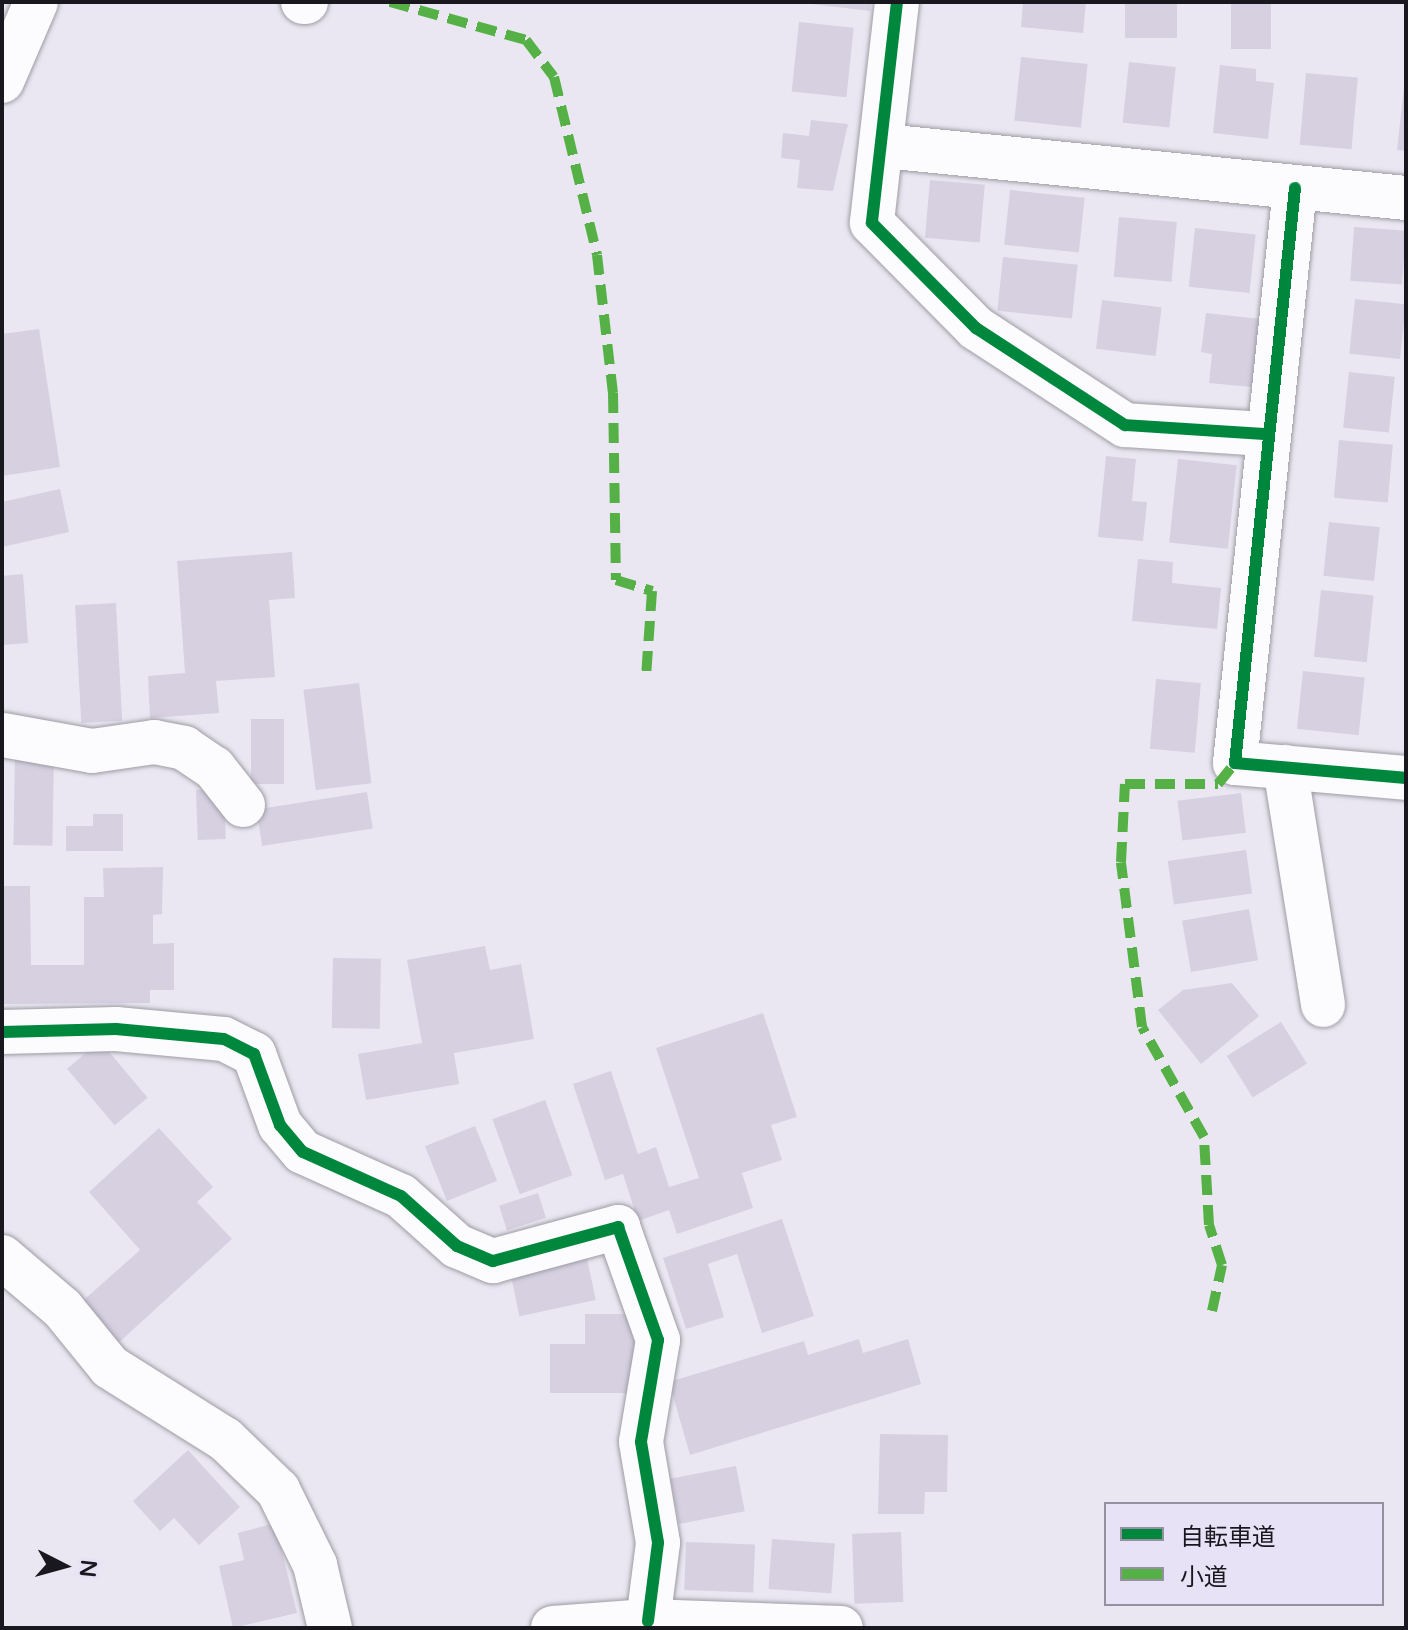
<!DOCTYPE html>
<html>
<head>
<meta charset="utf-8">
<style>
	body { margin:0 }
	#map { position:relative; width:1408px; height:1630px; overflow:hidden; background:#eae7f2; font-family:"Varela Round","Noto Sans JP",sans-serif }
	div>[style] { position:absolute }
	.building>* { inset:0; background:#d6d0e1; transform-origin:0 0 }
	.roads { filter:drop-shadow(0 0 2px #9e9ca4) drop-shadow(0 0 2px #9e9ca4) }
	.minor>* { height:44px; margin:-22px; padding:0 22px; transform-origin:22px; border-radius:22px; background:#fcfbfd }
	.quiet>* { height:10px; margin-top:-5px; transform-origin:0; background:repeating-linear-gradient(90deg,#55b145 0 20px,transparent 0 30px) }
	.cycleway>* { height:12px; margin:-6px; padding:0 6px; transform-origin:6px; border-radius:6px; background:#00873e }
	span { translate:-50% -50%; white-space:nowrap; text-align:center; line-height:1.15; -webkit-text-stroke:8px #e8e2f6; paint-order:stroke }
	.frame { position:absolute; inset:0; border:4px solid #1a181f; pointer-events:none }
	.legend { position:absolute; left:1104px; top:1502px; width:280px; height:104px; box-sizing:border-box; background:#e8e2f6; border:2px solid #9691a0; margin:0; padding:10px 14px; list-style:none; font-size:24px; color:#1a181f }
	.legend li { display:flex; align-items:center; gap:16px; height:40px }
	.legend b { width:40px; border:2px solid #9691a0 }
	.north { position:absolute; left:24px; top:1526px; width:80px; height:80px; -webkit-text-stroke:6px #e8e2f6; paint-order:stroke; rotate:96deg; font-size:22px; font-weight:700; line-height:32px; text-align:center; color:#1a181f }
	.north::after { content:''; display:block; margin:auto; width:28px; height:36px; background:#1a181f; clip-path:polygon(50% 0,100% 100%,50% 72%,0 100%) }
</style>
</head>
<body>
<div id="map">
	<div class="building">
		<div style="clip-path:polygon(795px 2px,871px 2px,870px 11px)"></div>
		<div style="clip-path:polygon(1023px 2px,1086px 2px,1083px 33px,1021px 27px)"></div>
		<div style="left:1125px;top:2px;width:52px;height:36px"></div>
		<div style="left:1231px;top:2px;width:40px;height:47px"></div>
		<div style="left:799px;top:22px;width:55px;height:70px;rotate:6deg"></div>
		<div style="left:1021px;top:57px;width:67px;height:64px;rotate:6deg"></div>
		<div style="left:1129px;top:62px;width:47px;height:61px;rotate:6deg"></div>
		<div style="clip-path:polygon(1220px 65px,1256px 69px,1256px 81px,1274px 83px,1268px 139px,1213px 133px)"></div>
		<div style="left:1306px;top:73px;width:52px;height:72px;rotate:5deg"></div>
		<div style="clip-path:polygon(1404px 88px,1406px 88px,1406px 151px,1397px 150px)"></div>
		<div style="clip-path:polygon(811px 120px,848px 124px,833px 191px,797px 188px,800px 160px,781px 158px,783px 133px,809px 136px)"></div>
		<div style="left:930px;top:180px;width:55px;height:58px;rotate:5deg"></div>
		<div style="left:1010px;top:190px;width:75px;height:55px;rotate:6deg"></div>
		<div style="left:1119px;top:217px;width:58px;height:60px;rotate:5deg"></div>
		<div style="left:1354px;top:227px;width:52px;height:54px;rotate:4deg"></div>
		<div style="left:1195px;top:228px;width:61px;height:59px;rotate:6deg"></div>
		<div style="left:1003px;top:257px;width:75px;height:54px;rotate:6deg"></div>
		<div style="left:1355px;top:299px;width:51px;height:55px;rotate:6deg"></div>
		<div style="left:1102px;top:300px;width:60px;height:49px;rotate:7deg"></div>
		<div style="clip-path:polygon(1206px 313px,1260px 319px,1252px 387px,1209px 383px,1212px 354px,1201px 352px)"></div>
		<div style="clip-path:polygon(39px 329px,60px 467px,2px 476px,2px 334px)"></div>
		<div style="left:1349px;top:372px;width:46px;height:56px;rotate:6deg"></div>
		<div style="left:1339px;top:440px;width:54px;height:58px;rotate:5deg"></div>
		<div style="clip-path:polygon(1106px 456px,1136px 459px,1132px 501px,1147px 502px,1143px 541px,1098px 537px)"></div>
		<div style="left:1178px;top:459px;width:59px;height:84px;rotate:6deg"></div>
		<div style="clip-path:polygon(60px 489px,69px 532px,2px 547px,2px 502px)"></div>
		<div style="left:1329px;top:522px;width:51px;height:54px;rotate:6deg"></div>
		<div style="clip-path:polygon(292px 552px,295px 598px,269px 600px,275px 677px,216px 681px,219px 713px,150px 718px,148px 676px,185px 673px,177px 561px)"></div>
		<div style="clip-path:polygon(1138px 559px,1173px 562px,1172px 583px,1221px 588px,1217px 629px,1132px 621px)"></div>
		<div style="clip-path:polygon(23px 574px,28px 643px,2px 645px,2px 576px)"></div>
		<div style="left:1321px;top:590px;width:53px;height:67px;rotate:6deg"></div>
		<div style="left:116px;top:603px;width:118px;height:41px;rotate:87deg"></div>
		<div style="left:1303px;top:671px;width:62px;height:58px;rotate:6deg"></div>
		<div style="left:1156px;top:679px;width:45px;height:70px;rotate:5deg"></div>
		<div style="left:359px;top:683px;width:101px;height:56px;rotate:83deg"></div>
		<div style="left:251px;top:719px;width:33px;height:65px"></div>
		<div style="left:15px;top:755px;width:39px;height:90px;rotate:1deg"></div>
		<div style="left:224px;top:789px;width:50px;height:28px;rotate:88deg"></div>
		<div style="left:367px;top:792px;width:37px;height:112px;rotate:81deg"></div>
		<div style="left:1241px;top:793px;width:40px;height:64px;rotate:83deg"></div>
		<div style="clip-path:polygon(93px 814px,123px 814px,123px 851px,66px 851px,66px 826px,93px 826px)"></div>
		<div style="left:1246px;top:850px;width:44px;height:79px;rotate:82deg"></div>
		<div style="clip-path:polygon(163px 867px,162px 914px,153px 915px,153px 944px,174px 943px,174px 990px,150px 990px,150px 1003px,2px 1004px,2px 886px,30px 886px,31px 965px,84px 965px,84px 897px,104px 897px,103px 868px)"></div>
		<div style="left:1249px;top:909px;width:52px;height:68px;rotate:80deg"></div>
		<div style="clip-path:polygon(485px 946px,490px 970px,521px 964px,534px 1039px,454px 1053px,459px 1084px,366px 1100px,358px 1054px,422px 1043px,407px 960px)"></div>
		<div style="left:333px;top:958px;width:48px;height:70px;rotate:1deg"></div>
		<div style="clip-path:polygon(1232px 983px,1259px 1016px,1201px 1064px,1158px 1010px,1183px 990px)"></div>
		<div style="clip-path:polygon(763px 1013px,797px 1117px,771px 1125px,782px 1160px,742px 1173px,753px 1208px,677px 1234px,669px 1210px,638px 1221px,623px 1174px,605px 1180px,573px 1084px,611px 1071px,638px 1154px,656px 1147px,669px 1187px,699px 1178px,656px 1048px)"></div>
		<div style="left:1281px;top:1022px;width:49px;height:64px;rotate:58deg"></div>
		<div style="left:100px;top:1041px;width:74px;height:43px;rotate:50deg"></div>
		<div style="left:545px;top:1100px;width:80px;height:56px;rotate:70deg"></div>
		<div style="left:475px;top:1126px;width:59px;height:54px;rotate:68deg"></div>
		<div style="clip-path:polygon(159px 1128px,213px 1187px,197px 1202px,232px 1239px,114px 1347px,77px 1306px,140px 1250px,89px 1192px)"></div>
		<div style="left:538px;top:1193px;width:26px;height:41px;rotate:72deg"></div>
		<div style="clip-path:polygon(782px 1219px,814px 1316px,762px 1333px,737px 1254px,708px 1264px,724px 1317px,686px 1329px,663px 1258px)"></div>
		<div style="left:586px;top:1254px;width:47px;height:78px;rotate:78deg"></div>
		<div style="clip-path:polygon(585px 1314px,645px 1314px,644px 1393px,550px 1393px,550px 1344px,585px 1344px)"></div>
		<div style="clip-path:polygon(859px 1339px,863px 1353px,908px 1339px,921px 1384px,690px 1455px,669px 1382px,804px 1341px,808px 1355px)"></div>
		<div style="clip-path:polygon(880px 1434px,948px 1435px,947px 1492px,925px 1492px,924px 1514px,878px 1514px)"></div>
		<div style="clip-path:polygon(188px 1450px,240px 1507px,199px 1545px,174px 1518px,160px 1531px,133px 1501px)"></div>
		<div style="left:736px;top:1466px;width:46px;height:67px;rotate:79deg"></div>
		<div style="clip-path:polygon(275px 1523px,297px 1613px,233px 1628px,219px 1566px,244px 1560px,238px 1533px)"></div>
		<div style="left:901px;top:1532px;width:70px;height:49px;rotate:88deg"></div>
		<div style="left:772px;top:1539px;width:63px;height:50px;rotate:4deg"></div>
		<div style="left:686px;top:1542px;width:69px;height:48px;rotate:2deg"></div>
	</div>
	<div class="roads">
		<div class="minor">
			<div style="left:303px;top:2px;width:3px"></div>
			<div style="left:897px;top:2px;width:222px;rotate:96.5deg"></div>
			<div style="left:872px;top:223px;width:148px;rotate:45.3deg"></div>
			<div style="left:976px;top:328px;width:178px;rotate:33.1deg"></div>
			<div style="left:1125px;top:425px;width:141px;rotate:3.7deg"></div>
			<div style="left:2px;top:81px;width:86px;rotate:-66.7deg"></div>
			<div style="left:884px;top:146px;width:525px;rotate:5.69deg"></div>
			<div style="left:1295px;top:188px;width:578px;rotate:95.96deg"></div>
			<div style="left:1235px;top:763px;width:172px;rotate:5deg"></div>
			<div style="left:3px;top:735px;width:90px;rotate:10.2deg"></div>
			<div style="left:92px;top:751px;width:63px;rotate:-8.3deg"></div>
			<div style="left:154px;top:742px;width:31px;rotate:11deg"></div>
			<div style="left:184px;top:748px;width:36px;rotate:34deg"></div>
			<div style="left:214px;top:768px;width:47px;rotate:51.9deg"></div>
			<div style="left:1285px;top:767px;width:241px;rotate:80.9deg"></div>
			<div style="left:2px;top:1032px;width:114px;rotate:-1.5deg"></div>
			<div style="left:116px;top:1029px;width:108px;rotate:5.3deg"></div>
			<div style="left:224px;top:1039px;width:34px;rotate:27deg"></div>
			<div style="left:254px;top:1054px;width:76px;rotate:69.9deg"></div>
			<div style="left:280px;top:1125px;width:35px;rotate:50deg"></div>
			<div style="left:303px;top:1152px;width:107px;rotate:24.2deg"></div>
			<div style="left:401px;top:1196px;width:75px;rotate:41.8deg"></div>
			<div style="left:457px;top:1246px;width:39px;rotate:23deg"></div>
			<div style="left:493px;top:1261px;width:130px;rotate:-15.2deg"></div>
			<div style="left:618px;top:1227px;width:120px;rotate:70.5deg"></div>
			<div style="left:658px;top:1340px;width:103px;rotate:99.5deg"></div>
			<div style="left:641px;top:1442px;width:102px;rotate:80.4deg"></div>
			<div style="left:658px;top:1543px;width:79px;rotate:97.3deg"></div>
			<div style="left:2px;top:1257px;width:79px;rotate:40.4deg"></div>
			<div style="left:62px;top:1308px;width:76px;rotate:50.9deg"></div>
			<div style="left:110px;top:1367px;width:136px;rotate:32.1deg"></div>
			<div style="left:225px;top:1439px;width:74px;rotate:43.9deg"></div>
			<div style="left:278px;top:1490px;width:84px;rotate:63.7deg"></div>
			<div style="left:315px;top:1565px;width:65px;rotate:76.6deg"></div>
			<div style="left:553px;top:1628px;width:95px;rotate:-4.2deg"></div>
			<div style="left:648px;top:1621px;width:193px;rotate:2.1deg"></div>
		</div>
	</div>
	<div class="quiet">
		<div style="left:390px;top:2px;width:141px;rotate:15.6deg"></div>
		<div style="left:526px;top:40px;width:46px;rotate:52.9deg"></div>
		<div style="left:554px;top:77px;width:183px;rotate:76.4deg"></div>
		<div style="left:597px;top:255px;width:139px;rotate:83.4deg"></div>
		<div style="left:613px;top:393px;width:187px;rotate:89.1deg"></div>
		<div style="left:616px;top:580px;width:38px;rotate:17deg"></div>
		<div style="left:652px;top:591px;width:86px;rotate:94deg"></div>
		<div style="left:1212px;top:1311px;width:47px;rotate:-77.7deg"></div>
		<div style="left:1222px;top:1265px;width:42px;rotate:-108deg"></div>
		<div style="left:1209px;top:1225px;width:88px;rotate:-93.3deg"></div>
		<div style="left:1204px;top:1137px;width:126px;rotate:-119.4deg"></div>
		<div style="left:1142px;top:1027px;width:166px;rotate:-97.3deg"></div>
		<div style="left:1121px;top:862px;width:78px;rotate:-87.1deg"></div>
		<div style="left:1125px;top:784px;width:93px"></div>
		<div style="left:1218px;top:784px;width:27px;rotate:-51deg"></div>
	</div>
	<div class="cycleway">
		<div style="left:897px;top:2px;width:222px;rotate:96.5deg"></div>
		<div style="left:872px;top:223px;width:148px;rotate:45.3deg"></div>
		<div style="left:976px;top:328px;width:178px;rotate:33.1deg"></div>
		<div style="left:1125px;top:425px;width:141px;rotate:3.7deg"></div>
		<div style="left:1295px;top:188px;width:578px;rotate:95.96deg"></div>
		<div style="left:1235px;top:763px;width:172px;rotate:5deg"></div>
		<div style="left:2px;top:1032px;width:114px;rotate:-1.5deg"></div>
		<div style="left:116px;top:1029px;width:108px;rotate:5.3deg"></div>
		<div style="left:224px;top:1039px;width:34px;rotate:27deg"></div>
		<div style="left:254px;top:1054px;width:76px;rotate:69.9deg"></div>
		<div style="left:280px;top:1125px;width:35px;rotate:50deg"></div>
		<div style="left:303px;top:1152px;width:107px;rotate:24.2deg"></div>
		<div style="left:401px;top:1196px;width:75px;rotate:41.8deg"></div>
		<div style="left:457px;top:1246px;width:39px;rotate:23deg"></div>
		<div style="left:493px;top:1261px;width:130px;rotate:-15.2deg"></div>
		<div style="left:618px;top:1227px;width:120px;rotate:70.5deg"></div>
		<div style="left:658px;top:1340px;width:103px;rotate:99.5deg"></div>
		<div style="left:641px;top:1442px;width:102px;rotate:80.4deg"></div>
		<div style="left:658px;top:1543px;width:79px;rotate:97.3deg"></div>
	</div>
	<div class="frame"></div>
	<ul class="legend">
	<li><b style="height:10px;background:#00873e"></b>自転車道</li>
	<li><b style="height:10px;background:#55b145"></b>小道</li>
	</ul>
	<div class="north">N</div>
</div>
</body>
</html>
